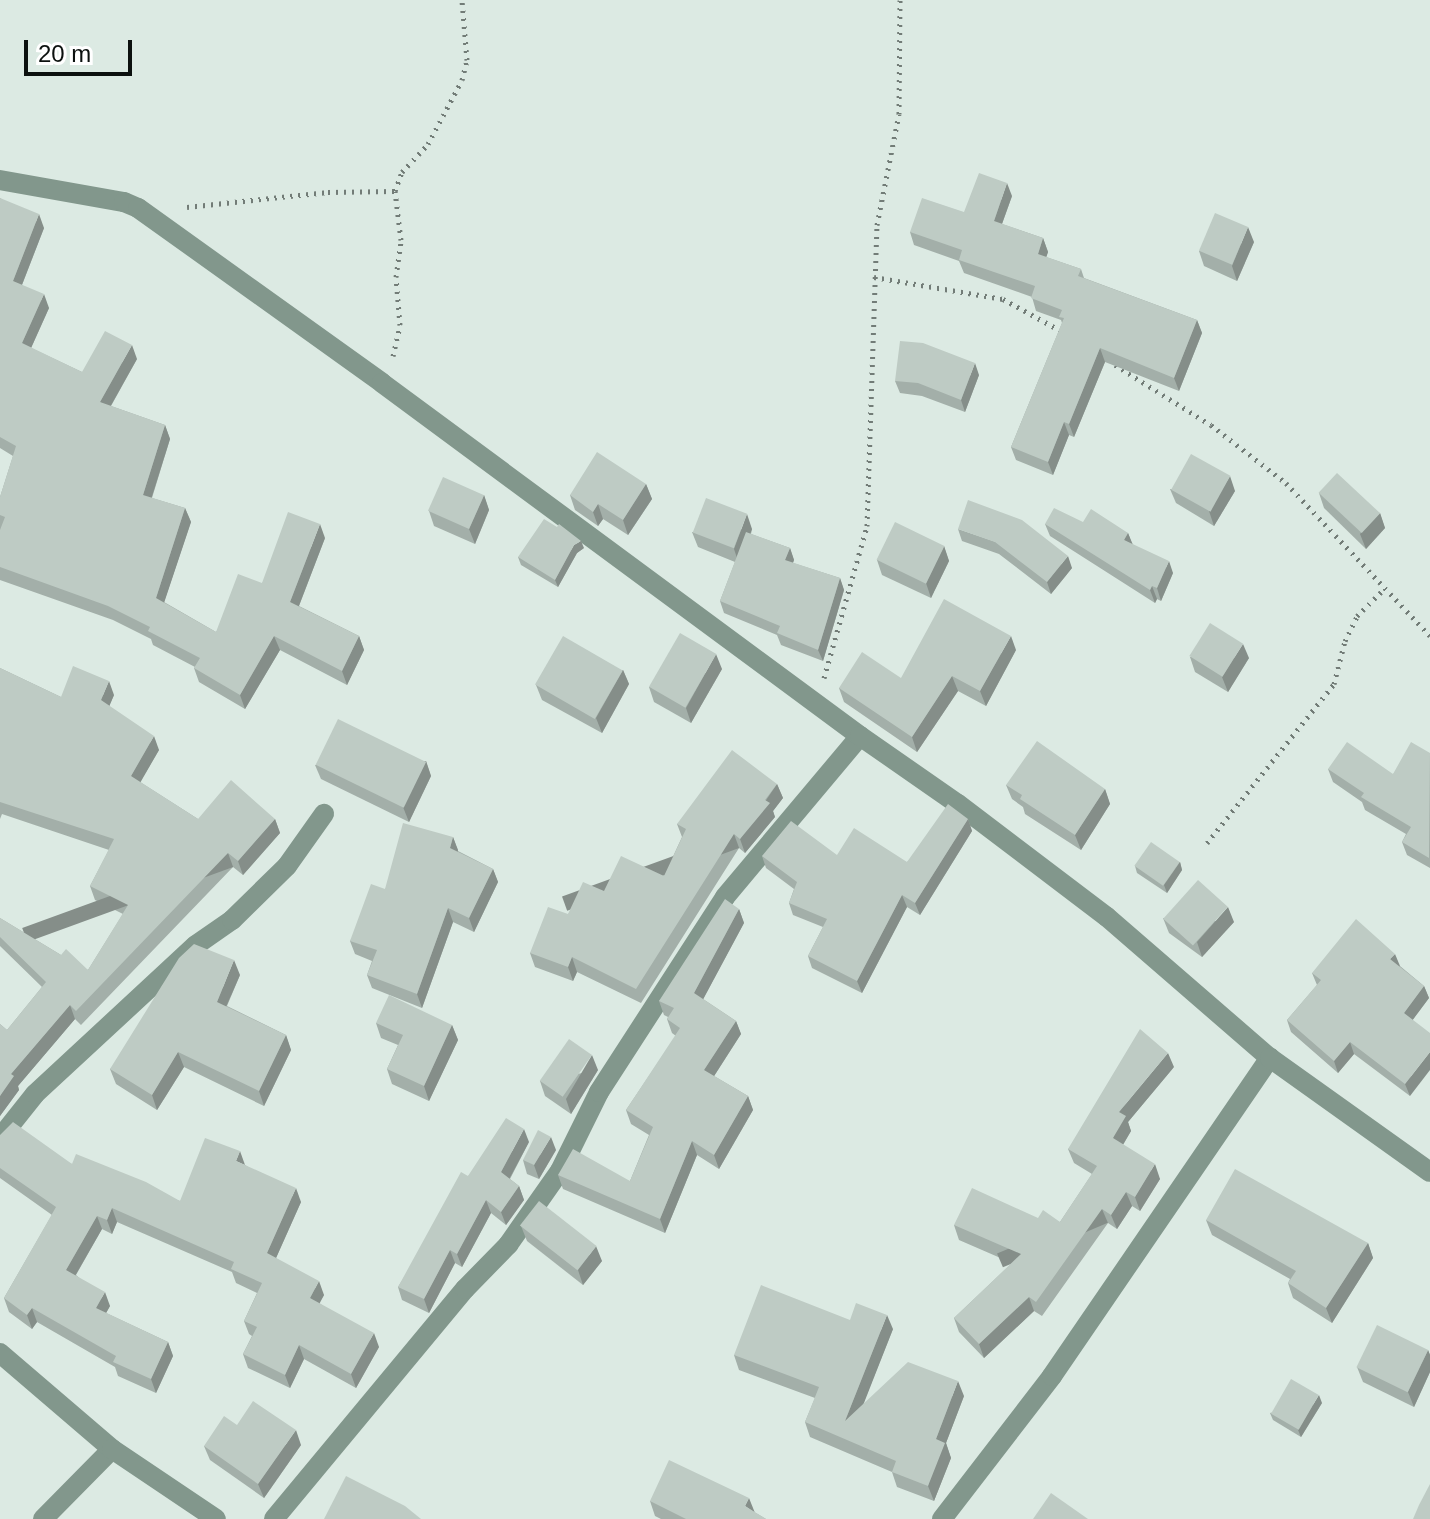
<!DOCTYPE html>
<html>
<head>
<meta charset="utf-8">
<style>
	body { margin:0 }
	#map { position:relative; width:1430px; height:1519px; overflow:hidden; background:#dceae3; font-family:Helvetica,sans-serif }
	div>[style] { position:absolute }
	.path>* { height:5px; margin-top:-2.5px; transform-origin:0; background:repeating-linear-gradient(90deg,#727c77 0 2px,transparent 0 8px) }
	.lane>* { height:20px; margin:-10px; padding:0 10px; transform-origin:10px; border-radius:10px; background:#82978c }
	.street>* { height:20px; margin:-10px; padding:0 10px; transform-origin:10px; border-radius:10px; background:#82978c }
	.wall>* { inset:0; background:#a3afa9 }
	.shaded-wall>* { inset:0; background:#858e89; transform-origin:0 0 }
	.building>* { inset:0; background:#becbc4; transform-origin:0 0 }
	span { translate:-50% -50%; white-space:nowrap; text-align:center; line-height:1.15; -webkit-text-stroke:7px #fff; paint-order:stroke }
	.scale { position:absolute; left:24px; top:40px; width:108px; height:36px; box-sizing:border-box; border:4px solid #0c110f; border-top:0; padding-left:10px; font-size:24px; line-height:28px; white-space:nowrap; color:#0c110f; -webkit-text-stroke:6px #fff; paint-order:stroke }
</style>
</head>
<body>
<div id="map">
	<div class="path">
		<div style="left:187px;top:207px;width:142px;rotate:-6.1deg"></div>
		<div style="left:328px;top:192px;width:67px;rotate:-0.9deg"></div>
		<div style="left:874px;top:277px;width:131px;rotate:9.7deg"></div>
		<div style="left:1003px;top:299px;width:68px;rotate:28.8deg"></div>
		<div style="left:393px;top:356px;width:32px;rotate:-77deg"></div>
		<div style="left:400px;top:325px;width:48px;rotate:-94.8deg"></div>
		<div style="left:396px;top:277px;width:37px;rotate:-82deg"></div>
		<div style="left:401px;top:240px;width:49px;rotate:-97deg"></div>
		<div style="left:395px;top:191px;width:20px;rotate:-70deg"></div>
		<div style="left:402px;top:172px;width:38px;rotate:-47deg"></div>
		<div style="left:428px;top:144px;width:72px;rotate:-62deg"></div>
		<div style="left:462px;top:80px;width:21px;rotate:-76deg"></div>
		<div style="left:467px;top:60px;width:60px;rotate:-94.8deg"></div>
		<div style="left:1115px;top:365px;width:113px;rotate:32deg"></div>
		<div style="left:1211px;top:425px;width:95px;rotate:37.7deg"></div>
		<div style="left:1286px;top:483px;width:210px;rotate:46.7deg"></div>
		<div style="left:824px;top:678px;width:158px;rotate:-74.2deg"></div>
		<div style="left:867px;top:526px;width:301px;rotate:-88.1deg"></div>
		<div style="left:877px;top:225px;width:113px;rotate:-78.8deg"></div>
		<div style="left:899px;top:114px;width:114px;rotate:-89.5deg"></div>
		<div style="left:1207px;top:843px;width:203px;rotate:-51.4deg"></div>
		<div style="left:1334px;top:684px;width:44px;rotate:-75.7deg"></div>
		<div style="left:1345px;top:641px;width:28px;rotate:-64deg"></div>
		<div style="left:1357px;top:616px;width:40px;rotate:-45deg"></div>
	</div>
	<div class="lane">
		<div style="left:0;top:1138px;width:56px;rotate:-51.5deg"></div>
		<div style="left:35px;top:1094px;width:219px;rotate:-42.8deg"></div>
		<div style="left:196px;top:945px;width:44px;rotate:-34.8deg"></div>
		<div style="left:232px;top:920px;width:77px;rotate:-44.5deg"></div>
		<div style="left:287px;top:866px;width:64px;rotate:-54.6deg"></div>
		<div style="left:43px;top:1519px;width:98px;rotate:-45.4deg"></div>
		<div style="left:274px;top:1519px;width:299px;rotate:-50.3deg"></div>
		<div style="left:465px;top:1289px;width:62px;rotate:-45.7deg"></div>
		<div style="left:508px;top:1245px;width:90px;rotate:-54.9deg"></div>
		<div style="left:560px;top:1171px;width:88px;rotate:-63.7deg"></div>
		<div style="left:599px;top:1092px;width:232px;rotate:-57.1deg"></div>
		<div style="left:725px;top:897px;width:210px;rotate:-50deg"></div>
		<div style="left:942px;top:1519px;width:180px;rotate:-52.4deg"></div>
		<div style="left:1052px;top:1376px;width:386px;rotate:-55.6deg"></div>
	</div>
	<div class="street">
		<div style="left:0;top:180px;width:126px;rotate:10.1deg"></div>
		<div style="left:124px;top:202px;width:15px;rotate:23deg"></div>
		<div style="left:138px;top:208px;width:300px;rotate:35.6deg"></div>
		<div style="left:382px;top:383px;width:594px;rotate:36.45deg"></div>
		<div style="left:860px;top:736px;width:119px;rotate:34.8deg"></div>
		<div style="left:958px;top:804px;width:187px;rotate:37.2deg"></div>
		<div style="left:1107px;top:917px;width:216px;rotate:40.9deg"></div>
		<div style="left:1270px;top:1058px;width:196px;rotate:35.5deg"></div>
		<div style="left:0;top:1353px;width:148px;rotate:40.6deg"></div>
		<div style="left:112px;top:1449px;width:125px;rotate:33.9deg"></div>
	</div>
	<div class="wall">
		<div style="clip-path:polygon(1012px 196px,1002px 224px,1043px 238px,1048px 252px,1046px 257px,1081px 269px,1084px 278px,1197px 320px,1202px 333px,1179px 391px,1105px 362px,1074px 437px,1069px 435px,1053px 475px,1016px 460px,1011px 447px,1062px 323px,1061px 320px,1036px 311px,1032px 297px,964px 273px,959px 261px,914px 245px,910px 232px)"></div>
		<div style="clip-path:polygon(0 198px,44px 228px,22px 285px,49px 308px,31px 348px,82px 372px,137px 359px,111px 406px,165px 425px,170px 439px,152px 498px,185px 508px,191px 522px,164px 602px,216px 632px,262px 583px,325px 538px,299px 606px,359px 636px,364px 650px,347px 685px,280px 650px,245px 709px,199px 682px,194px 668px,195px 667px,153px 645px,151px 639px,113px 620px,0 580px,0 497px,13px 456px,0 448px)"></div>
		<div style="clip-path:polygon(1254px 242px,1237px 281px,1204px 266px,1199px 251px)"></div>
		<div style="clip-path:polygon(979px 375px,965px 412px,922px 396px,900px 393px,895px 381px)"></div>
		<div style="clip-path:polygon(646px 484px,652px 499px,628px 535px,603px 519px,598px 526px,575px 510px,570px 495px)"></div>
		<div style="clip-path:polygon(1170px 489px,1235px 491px,1214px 526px,1176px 503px)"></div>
		<div style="clip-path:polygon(1319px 493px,1380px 513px,1385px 528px,1366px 549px,1324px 508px)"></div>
		<div style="clip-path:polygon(484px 495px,489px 510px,475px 544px,434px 526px,429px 511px)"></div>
		<div style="clip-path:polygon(1083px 522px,1128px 533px,1132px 544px,1173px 573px,1161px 601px,1157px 599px,1155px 603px,1050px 536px,1045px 524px)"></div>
		<div style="clip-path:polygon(752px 529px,751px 534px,790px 548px,794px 560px,793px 563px,840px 578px,844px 590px,823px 661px,781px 645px,777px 635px,724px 613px,720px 601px,735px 562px,698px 547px,692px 532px)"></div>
		<div style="clip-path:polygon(958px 529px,1072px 568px,1051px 594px,999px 554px,962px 541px)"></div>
		<div style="clip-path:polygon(944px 546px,949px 561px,931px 598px,882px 575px,877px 560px)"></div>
		<div style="clip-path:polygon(584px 548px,577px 553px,558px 587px,521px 565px,518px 557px)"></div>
		<div style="clip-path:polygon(1016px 650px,986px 706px,958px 691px,917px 752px,844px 702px,839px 688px,901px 678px)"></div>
		<div style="clip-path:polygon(1190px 657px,1249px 658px,1228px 692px,1195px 672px)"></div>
		<div style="clip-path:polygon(0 668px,61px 697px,114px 695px,109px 706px,159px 750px,140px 782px,198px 819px,275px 819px,280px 833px,243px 875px,233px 867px,81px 1025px,75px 1019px,18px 1086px,19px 1090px,0 1116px,0 1024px,7px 1030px,42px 987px,0 946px,0 918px,61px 955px,88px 970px,123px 914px,95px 900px,90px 886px,109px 850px,2px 814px,0 819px)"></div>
		<div style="clip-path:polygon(722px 669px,691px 723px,654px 702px,649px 687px)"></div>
		<div style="clip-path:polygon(623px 670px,629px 684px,602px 733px,542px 700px,536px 685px)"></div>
		<div style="clip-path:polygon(1430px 753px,1430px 868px,1407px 855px,1402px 842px,1406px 834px,1365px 810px,1362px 802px,1333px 782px,1328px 769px,1393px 774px)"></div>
		<div style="clip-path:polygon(426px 761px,431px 776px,409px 822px,321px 779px,315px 765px)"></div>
		<div style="clip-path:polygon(777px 784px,783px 798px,773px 811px,775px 817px,745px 853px,739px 848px,641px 1003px,577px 972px,573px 981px,535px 967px,530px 953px,568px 914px,604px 891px,664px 876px,682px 837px,677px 824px)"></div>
		<div style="clip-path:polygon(1006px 785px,1105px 789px,1110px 804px,1081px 850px,1025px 814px,1023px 807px,1012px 799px)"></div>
		<div style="clip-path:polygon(968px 819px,972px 831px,920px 915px,907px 907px,862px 993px,812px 968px,808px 956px,823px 927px,793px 915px,789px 903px,794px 889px,766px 868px,762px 856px,837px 855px,907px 862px)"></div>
		<div style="clip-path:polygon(453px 837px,458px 851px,493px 869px,498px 882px,474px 932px,453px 922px,422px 1008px,372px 988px,367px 975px,372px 961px,355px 954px,350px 941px,385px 889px)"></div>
		<div style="clip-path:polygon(1180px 862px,1182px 870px,1167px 893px,1137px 873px,1135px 866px)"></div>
		<div style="clip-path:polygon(739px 909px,744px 923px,703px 999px,736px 1021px,741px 1034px,714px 1076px,748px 1096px,753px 1110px,719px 1169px,697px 1155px,665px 1233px,563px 1189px,558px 1175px,630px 1181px,649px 1135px,631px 1124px,626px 1110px,676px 1036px,672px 1033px,667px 1019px,668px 1017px,664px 1015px,659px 1001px)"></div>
		<div style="clip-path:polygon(1163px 918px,1234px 922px,1202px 957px,1169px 933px)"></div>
		<div style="clip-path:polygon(1400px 966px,1424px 986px,1429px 998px,1413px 1019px,1410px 1096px,1354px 1054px,1338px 1073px,1291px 1032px,1287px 1020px,1317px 985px,1312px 973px)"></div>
		<div style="clip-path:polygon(240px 975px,227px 1006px,286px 1035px,291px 1050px,264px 1106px,184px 1067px,157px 1110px,116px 1084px,110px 1069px)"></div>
		<div style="clip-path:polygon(376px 1023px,452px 1025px,458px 1040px,429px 1101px,392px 1084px,387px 1069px,398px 1045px,381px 1038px)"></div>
		<div style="clip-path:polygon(1174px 1067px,1128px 1122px,1131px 1131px,1123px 1145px,1160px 1179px,1140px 1211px,1132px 1206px,1117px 1229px,1108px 1223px,1042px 1316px,1034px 1311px,984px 1358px,959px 1332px,954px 1318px,1012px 1263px,959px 1240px,954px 1225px,1038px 1218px,1060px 1222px,1092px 1174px,1074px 1163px,1068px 1149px)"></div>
		<div style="clip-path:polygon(598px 1070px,571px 1114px,545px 1096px,540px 1081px)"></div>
		<div style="clip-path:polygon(0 1135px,72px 1164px,180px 1201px,245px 1165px,301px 1202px,276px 1258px,324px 1295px,319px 1303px,379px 1347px,356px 1388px,304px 1359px,290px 1388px,248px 1368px,243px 1354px,252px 1336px,249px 1334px,244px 1321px,257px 1293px,236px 1283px,232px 1272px,117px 1222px,112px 1234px,102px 1229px,76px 1275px,110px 1306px,106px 1313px,168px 1342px,173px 1356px,156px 1393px,118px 1376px,115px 1367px,37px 1322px,32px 1329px,9px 1312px,4px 1298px,52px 1215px,0 1178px)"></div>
		<div style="clip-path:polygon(529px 1142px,510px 1179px,519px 1186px,524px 1200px,506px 1225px,491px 1213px,462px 1267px,455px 1263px,429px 1313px,402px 1300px,398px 1287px,468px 1176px)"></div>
		<div style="clip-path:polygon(556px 1150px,539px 1179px,527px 1174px,523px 1160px)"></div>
		<div style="clip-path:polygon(1206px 1220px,1368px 1243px,1373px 1258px,1332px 1323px,1293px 1298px,1288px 1283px,1290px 1279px,1212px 1235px)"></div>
		<div style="clip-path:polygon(521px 1226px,602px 1261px,583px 1285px,527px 1241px)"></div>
		<div style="clip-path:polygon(893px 1329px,863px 1404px,964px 1396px,946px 1443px,951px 1458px,934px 1501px,897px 1487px,892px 1472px,810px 1437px,805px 1422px,815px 1398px,739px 1370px,734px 1355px)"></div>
		<div style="clip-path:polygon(1428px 1350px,1430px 1355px,1430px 1372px,1414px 1407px,1363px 1382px,1357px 1367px)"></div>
		<div style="clip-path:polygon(1322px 1403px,1301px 1437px,1273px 1420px,1270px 1413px)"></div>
		<div style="clip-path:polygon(301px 1445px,264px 1498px,210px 1460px,204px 1446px)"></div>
		<div style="clip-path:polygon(650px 1501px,754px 1512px,766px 1519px,661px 1519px,655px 1516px)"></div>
	</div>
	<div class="shaded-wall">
		<div style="clip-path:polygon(1007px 183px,1012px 196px,998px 235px,994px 221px)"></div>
		<div style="clip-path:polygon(39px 214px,44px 228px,18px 295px,13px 281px)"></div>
		<div style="clip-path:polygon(1248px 227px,1254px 242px,1237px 281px,1232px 266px)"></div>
		<div style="clip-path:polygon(1043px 238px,1048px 252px,1043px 267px,1038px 254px)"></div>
		<div style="clip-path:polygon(44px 294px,49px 308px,27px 357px,22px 343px)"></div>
		<div style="clip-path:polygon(1197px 320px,1202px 333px,1179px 391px,1174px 378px)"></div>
		<div style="clip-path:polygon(132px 345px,137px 359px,105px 416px,100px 402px)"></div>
		<div style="clip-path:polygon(1100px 348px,1105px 362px,1074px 437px,1069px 424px)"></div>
		<div style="clip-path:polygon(975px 363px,979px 375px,965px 412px,961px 400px)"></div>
		<div style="clip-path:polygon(1064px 422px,1069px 435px,1053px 475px,1048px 462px)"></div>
		<div style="clip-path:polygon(165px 425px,170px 439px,148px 509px,143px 495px)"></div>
		<div style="clip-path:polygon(1230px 476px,1235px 491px,1214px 526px,1209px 511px)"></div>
		<div style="clip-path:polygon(646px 484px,652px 499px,628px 535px,623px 520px)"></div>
		<div style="clip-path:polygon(484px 495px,489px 510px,475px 544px,469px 529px)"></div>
		<div style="clip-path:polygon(598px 504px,603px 519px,598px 526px,593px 512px)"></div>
		<div style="clip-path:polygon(185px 508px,191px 522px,161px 612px,156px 598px)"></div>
		<div style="clip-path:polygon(1380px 513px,1385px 528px,1366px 549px,1360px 534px)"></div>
		<div style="clip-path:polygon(747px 514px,752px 529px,739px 564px,734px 549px)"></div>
		<div style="clip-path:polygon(320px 524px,325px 538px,295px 616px,290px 602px)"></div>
		<div style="clip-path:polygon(1128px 533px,1133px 545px,1124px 540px)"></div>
		<div style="clip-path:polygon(581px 541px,584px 548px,577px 553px,558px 587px,555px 580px,574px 545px)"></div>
		<div style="clip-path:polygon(944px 546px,949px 561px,931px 598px,926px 583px)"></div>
		<div style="clip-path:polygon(790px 548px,794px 560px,789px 572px,785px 560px)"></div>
		<div style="clip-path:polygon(1068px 556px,1072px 568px,1051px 594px,1047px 582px)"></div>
		<div style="clip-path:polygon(1169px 561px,1173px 573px,1161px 601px,1157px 588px)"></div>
		<div style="clip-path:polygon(840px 578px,844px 590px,823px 661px,818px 650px)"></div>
		<div style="clip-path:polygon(1152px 586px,1157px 599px,1155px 603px,1150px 590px)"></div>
		<div style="clip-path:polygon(274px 636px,280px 650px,245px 709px,240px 695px)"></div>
		<div style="clip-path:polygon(359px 636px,364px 650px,347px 685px,342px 671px)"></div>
		<div style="clip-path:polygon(1011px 636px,1016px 650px,986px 706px,980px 691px)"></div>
		<div style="clip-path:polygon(1243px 644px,1249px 658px,1228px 692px,1222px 677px)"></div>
		<div style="clip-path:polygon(716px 654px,722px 669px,691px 723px,686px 708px)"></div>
		<div style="clip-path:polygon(623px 670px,629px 684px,602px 733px,596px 718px)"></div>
		<div style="clip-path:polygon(952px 676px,958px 691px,917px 752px,912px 737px)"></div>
		<div style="clip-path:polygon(109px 681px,114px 695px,106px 714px,101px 700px)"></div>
		<div style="clip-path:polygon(154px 736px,159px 750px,136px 790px,131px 776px)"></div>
		<div style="clip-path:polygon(426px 761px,431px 776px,409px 822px,403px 807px)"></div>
		<div style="clip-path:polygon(777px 784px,783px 798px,773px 811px,775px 817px,745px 853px,740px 839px)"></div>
		<div style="clip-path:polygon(1105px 789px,1110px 804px,1081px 850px,1075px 835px)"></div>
		<div style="clip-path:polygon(275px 819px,280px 833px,243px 875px,238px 861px)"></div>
		<div style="clip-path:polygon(968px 819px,972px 831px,920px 915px,915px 903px)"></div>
		<div style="left:734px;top:834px;width:15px;height:183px;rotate:70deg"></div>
		<div style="clip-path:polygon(453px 837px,458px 850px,455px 861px,450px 848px)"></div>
		<div style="left:228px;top:853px;width:15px;height:219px;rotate:70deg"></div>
		<div style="clip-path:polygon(1180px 862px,1182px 870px,1167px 893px,1164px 885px)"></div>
		<div style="clip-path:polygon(493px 869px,498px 882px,474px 932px,469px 918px)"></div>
		<div style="clip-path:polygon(902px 895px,907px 907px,862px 993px,857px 981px)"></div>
		<div style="clip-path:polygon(1228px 907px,1234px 922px,1202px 957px,1197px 942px)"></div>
		<div style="clip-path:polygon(448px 908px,453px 922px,422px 1008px,417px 994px)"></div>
		<div style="clip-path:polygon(739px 909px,744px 923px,699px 1007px,694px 993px)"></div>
		<div style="clip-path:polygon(1395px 954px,1400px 966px,1394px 972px,1390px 959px)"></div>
		<div style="clip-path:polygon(572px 957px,577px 972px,573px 981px,568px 967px)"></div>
		<div style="clip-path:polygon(234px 960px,240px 975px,222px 1016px,217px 1002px)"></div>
		<div style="clip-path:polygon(1424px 986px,1429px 998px,1409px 1025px,1404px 1013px)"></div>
		<div style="clip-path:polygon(70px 1005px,75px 1019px,18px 1086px,19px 1090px,0 1116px,0 1096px,11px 1074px)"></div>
		<div style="clip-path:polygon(736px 1021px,741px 1034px,709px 1084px,704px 1070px)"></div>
		<div style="clip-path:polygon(452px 1025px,458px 1040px,429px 1101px,424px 1086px)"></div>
		<div style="clip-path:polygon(286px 1035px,291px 1050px,264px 1106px,259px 1091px)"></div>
		<div style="clip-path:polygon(1350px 1042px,1354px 1054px,1338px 1073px,1334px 1061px)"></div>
		<div style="clip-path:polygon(178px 1052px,184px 1067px,157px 1110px,152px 1095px)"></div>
		<div style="clip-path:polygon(1430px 1052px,1430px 1070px,1410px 1096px,1405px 1084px)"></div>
		<div style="clip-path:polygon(1168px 1053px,1174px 1067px,1128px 1122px,1131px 1131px,1118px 1153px,1113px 1138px,1119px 1112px)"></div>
		<div style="clip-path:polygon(592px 1055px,598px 1070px,571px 1114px,566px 1099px)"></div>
		<div style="clip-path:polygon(748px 1096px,753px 1110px,719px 1169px,714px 1155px)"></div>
		<div style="clip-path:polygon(524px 1129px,529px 1142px,506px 1185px,501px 1172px)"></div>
		<div style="clip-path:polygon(551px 1137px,556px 1150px,539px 1179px,534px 1165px)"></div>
		<div style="clip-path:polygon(692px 1141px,697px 1155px,665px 1233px,660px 1219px)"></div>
		<div style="clip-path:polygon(240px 1151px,245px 1165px,236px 1161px)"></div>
		<div style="clip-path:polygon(1155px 1164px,1160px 1179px,1140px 1211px,1135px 1197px)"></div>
		<div style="clip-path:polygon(519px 1186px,524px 1200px,506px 1225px,501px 1212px)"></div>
		<div style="clip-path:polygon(296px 1188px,301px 1202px,272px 1267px,267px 1253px)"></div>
		<div style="clip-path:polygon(1126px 1192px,1132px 1206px,1117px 1229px,1111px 1215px)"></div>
		<div style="clip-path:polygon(486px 1200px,491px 1213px,462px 1267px,457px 1254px)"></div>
		<div style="clip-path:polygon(112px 1208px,117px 1222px,112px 1234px,107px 1220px)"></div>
		<div style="left:1102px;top:1209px;width:15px;height:114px;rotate:67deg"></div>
		<div style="clip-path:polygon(97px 1216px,102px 1229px,71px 1283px,66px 1270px)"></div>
		<div style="clip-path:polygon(1368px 1243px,1373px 1258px,1332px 1323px,1326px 1308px)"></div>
		<div style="clip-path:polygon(596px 1246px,602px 1261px,583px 1285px,578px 1270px)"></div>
		<div style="clip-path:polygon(450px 1250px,455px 1263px,429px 1313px,424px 1299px)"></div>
		<div style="clip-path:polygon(319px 1281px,324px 1295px,315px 1312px,310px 1298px)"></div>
		<div style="clip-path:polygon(105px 1292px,110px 1306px,101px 1322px,96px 1308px)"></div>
		<div style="clip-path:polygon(1029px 1297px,1034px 1311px,984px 1358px,979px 1344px)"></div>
		<div style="clip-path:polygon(32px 1308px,37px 1322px,32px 1329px,27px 1315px)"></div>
		<div style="clip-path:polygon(887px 1315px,893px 1329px,851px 1436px,845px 1421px)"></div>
		<div style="clip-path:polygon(374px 1333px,379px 1347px,356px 1388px,351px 1374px)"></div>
		<div style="clip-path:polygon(168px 1342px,173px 1356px,156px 1393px,151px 1379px)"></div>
		<div style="clip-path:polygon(299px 1345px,304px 1359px,290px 1388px,285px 1375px)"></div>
		<div style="clip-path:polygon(1428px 1350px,1430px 1355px,1430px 1372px,1414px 1407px,1408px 1392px)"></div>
		<div style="clip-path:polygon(958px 1381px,964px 1396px,946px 1443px,951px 1458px,934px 1501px,928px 1486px,936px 1439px)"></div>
		<div style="clip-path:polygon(1319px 1395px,1322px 1403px,1301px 1437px,1298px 1430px)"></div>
		<div style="clip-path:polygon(296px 1430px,301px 1445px,264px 1498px,258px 1484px)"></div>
		<div style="clip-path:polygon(749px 1498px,755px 1513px,745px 1506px)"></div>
	</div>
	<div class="building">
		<div style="clip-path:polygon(979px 173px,1007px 183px,994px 221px,1043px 238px,1038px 254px,1081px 269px,1078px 276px,1197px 320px,1174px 378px,1100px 348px,1069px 424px,1064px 422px,1048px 462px,1011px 447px,1064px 318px,1059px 317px,1062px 310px,1031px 298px,1035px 286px,959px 260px,962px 250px,910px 232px,922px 198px,964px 212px)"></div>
		<div style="clip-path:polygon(0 198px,39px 214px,13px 281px,44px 294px,22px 343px,82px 372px,105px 331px,132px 345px,100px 402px,165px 425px,143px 495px,185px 508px,156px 598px,216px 632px,238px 574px,262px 583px,288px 512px,320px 524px,290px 602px,359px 636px,342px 671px,274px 636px,240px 695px,194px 668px,200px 658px,148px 631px,150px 627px,108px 606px,0 567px,0 530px,5px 517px,0 515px,0 497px,16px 446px,0 437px)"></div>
		<div style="left:1215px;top:213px;width:36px;height:41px;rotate:23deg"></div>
		<div style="clip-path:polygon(900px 341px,923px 343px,975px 363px,961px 400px,918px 383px,895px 381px)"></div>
		<div style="clip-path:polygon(597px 452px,646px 484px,623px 520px,598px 504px,593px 512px,570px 495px)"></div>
		<div style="left:1191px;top:454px;width:45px;height:41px;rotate:29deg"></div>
		<div style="left:1337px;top:473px;width:59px;height:27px;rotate:43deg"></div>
		<div style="left:443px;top:477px;width:45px;height:37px;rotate:24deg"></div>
		<div style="left:706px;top:498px;width:44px;height:37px;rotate:21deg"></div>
		<div style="clip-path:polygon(968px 500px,1022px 520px,1068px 556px,1047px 582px,995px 542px,958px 529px)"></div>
		<div style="clip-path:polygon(1054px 508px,1083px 522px,1091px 509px,1128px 533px,1124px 540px,1169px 561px,1157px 588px,1152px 586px,1150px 590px,1045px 524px)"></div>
		<div style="clip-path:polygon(544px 519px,557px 527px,559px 524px,581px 541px,574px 545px,555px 580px,518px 557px)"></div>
		<div style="left:895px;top:522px;width:55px;height:42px;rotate:26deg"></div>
		<div style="clip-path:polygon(746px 532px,790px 548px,785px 560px,840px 578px,818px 650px,777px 633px,780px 626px,720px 601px)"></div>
		<div style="clip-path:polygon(944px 599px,1011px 636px,980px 691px,952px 676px,912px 737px,839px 688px,862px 652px,901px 678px)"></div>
		<div style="left:1210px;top:623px;width:39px;height:39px;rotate:32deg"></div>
		<div style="left:680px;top:633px;width:42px;height:62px;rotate:30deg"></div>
		<div style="left:563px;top:636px;width:69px;height:56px;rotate:30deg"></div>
		<div style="clip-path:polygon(73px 666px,109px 681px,101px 700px,154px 736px,131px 776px,198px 819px,231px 780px,275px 819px,238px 861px,228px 853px,76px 1011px,70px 1005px,11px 1074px,14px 1076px,0 1096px,0 1024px,7px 1030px,46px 982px,0 937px,0 918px,61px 955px,66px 949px,88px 970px,128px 905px,90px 886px,114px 839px,0 802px,0 668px,61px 697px)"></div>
		<div style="left:338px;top:719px;width:98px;height:51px;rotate:26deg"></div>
		<div style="clip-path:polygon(1037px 741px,1105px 789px,1075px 835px,1020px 799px,1022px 795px,1006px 785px)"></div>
		<div style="clip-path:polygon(1347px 742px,1393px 774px,1411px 742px,1430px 753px,1429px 858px,1402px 842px,1411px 827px,1361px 797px,1364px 793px,1328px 769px)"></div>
		<div style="clip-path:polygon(732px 750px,777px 784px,765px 800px,770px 803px,740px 839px,734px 834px,636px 989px,572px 957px,568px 967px,530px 953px,548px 907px,568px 914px,583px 882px,604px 891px,621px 856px,664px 876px,686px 829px,677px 824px)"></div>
		<div style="clip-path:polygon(948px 804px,968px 819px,915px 903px,902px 895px,857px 981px,808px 956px,827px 919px,789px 903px,797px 882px,762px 856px,791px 821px,837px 855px,854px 828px,907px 862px)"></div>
		<div style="clip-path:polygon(403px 823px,453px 837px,450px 848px,493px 869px,469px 918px,448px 908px,417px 994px,367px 975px,377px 950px,350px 941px,371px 884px,385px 889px)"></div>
		<div style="left:1151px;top:842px;width:35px;height:29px;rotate:35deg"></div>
		<div style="left:1198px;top:880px;width:40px;height:52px;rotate:42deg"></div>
		<div style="clip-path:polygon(725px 899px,739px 909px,694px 993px,736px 1021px,704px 1070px,748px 1096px,714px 1155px,692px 1141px,660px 1219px,558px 1175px,573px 1149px,630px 1181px,653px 1127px,626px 1110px,680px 1028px,667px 1019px,674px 1008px,659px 1001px)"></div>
		<div style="clip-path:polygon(1356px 919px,1395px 954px,1390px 959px,1424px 986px,1404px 1013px,1430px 1033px,1430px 1052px,1405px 1084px,1350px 1042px,1334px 1061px,1287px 1020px,1321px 980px,1312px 973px)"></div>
		<div style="clip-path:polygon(194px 944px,234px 960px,217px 1002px,286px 1035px,259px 1091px,178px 1052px,152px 1095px,110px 1069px,179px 958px)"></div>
		<div style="clip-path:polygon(389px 995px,452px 1025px,424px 1086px,387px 1069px,403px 1035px,376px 1023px)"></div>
		<div style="clip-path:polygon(1140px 1029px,1168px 1053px,1119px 1112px,1126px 1116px,1113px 1138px,1155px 1164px,1135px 1197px,1126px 1192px,1111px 1215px,1102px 1209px,1036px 1302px,1029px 1297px,979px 1344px,954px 1318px,1021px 1254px,954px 1225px,972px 1188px,1038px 1218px,1043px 1210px,1060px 1222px,1097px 1166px,1068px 1149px)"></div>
		<div style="left:569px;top:1039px;width:28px;height:51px;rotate:35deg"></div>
		<div style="clip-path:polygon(506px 1118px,524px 1129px,501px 1172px,519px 1186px,501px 1212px,486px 1200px,457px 1254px,450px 1250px,424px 1299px,398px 1287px,461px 1172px,468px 1176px)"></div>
		<div style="clip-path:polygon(13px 1122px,72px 1164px,76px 1154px,146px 1182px,180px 1201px,205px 1138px,240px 1151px,236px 1161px,296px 1188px,267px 1253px,319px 1281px,310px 1298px,374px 1333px,351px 1374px,299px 1345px,285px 1375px,243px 1354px,257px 1327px,244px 1321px,262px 1283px,231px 1269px,234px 1262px,112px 1208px,107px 1220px,97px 1216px,66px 1270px,105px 1292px,96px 1308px,168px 1342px,151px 1379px,113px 1362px,116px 1356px,32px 1308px,27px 1315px,4px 1298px,56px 1207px,0 1168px,0 1135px)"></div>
		<div style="clip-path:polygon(538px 1130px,551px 1137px,534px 1165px,523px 1160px)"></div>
		<div style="clip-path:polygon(1235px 1169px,1368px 1243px,1326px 1308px,1288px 1283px,1296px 1271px,1206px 1220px)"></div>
		<div style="left:539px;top:1201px;width:73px;height:31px;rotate:38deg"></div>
		<div style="clip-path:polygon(761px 1285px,850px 1320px,856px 1303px,887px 1315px,845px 1421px,908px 1362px,958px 1381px,936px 1439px,945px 1443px,928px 1486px,892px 1472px,896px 1461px,805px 1422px,819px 1387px,734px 1355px)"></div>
		<div style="left:1377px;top:1325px;width:57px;height:47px;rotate:26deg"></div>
		<div style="left:1291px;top:1379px;width:32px;height:40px;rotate:30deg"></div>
		<div style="clip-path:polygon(253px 1401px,296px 1430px,258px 1484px,204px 1446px,224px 1416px,237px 1425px)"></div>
		<div style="clip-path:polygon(669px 1460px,749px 1498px,745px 1506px,766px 1519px,686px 1519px,650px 1501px)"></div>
		<div style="clip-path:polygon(346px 1476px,405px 1506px,421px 1519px,324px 1519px)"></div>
		<div style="clip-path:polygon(1430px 1484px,1430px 1519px,1413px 1519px,1419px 1505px)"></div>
		<div style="clip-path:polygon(1051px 1493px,1088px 1519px,1033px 1519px)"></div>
	</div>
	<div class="scale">20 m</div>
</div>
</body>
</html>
